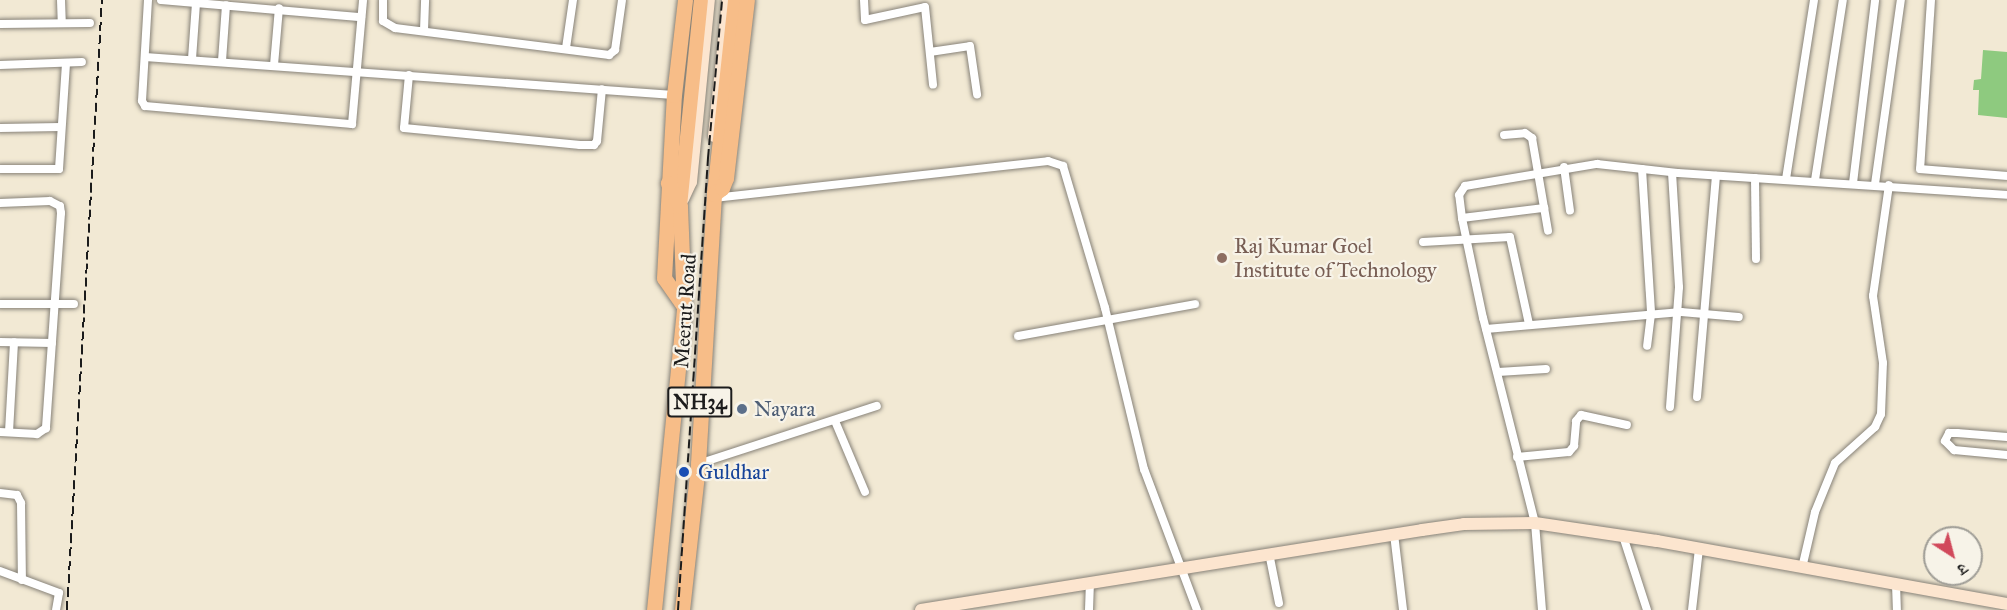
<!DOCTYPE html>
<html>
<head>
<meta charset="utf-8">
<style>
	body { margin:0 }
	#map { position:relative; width:2007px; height:610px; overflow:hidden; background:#f2e9d4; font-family:"IM FELL Great Primer","Noto Serif Devanagari",serif }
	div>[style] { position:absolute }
	.green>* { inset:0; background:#8eca7f }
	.roads { filter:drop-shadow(0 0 2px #878278) drop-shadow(0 0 2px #878278) }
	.street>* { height:8px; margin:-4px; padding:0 4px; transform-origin:4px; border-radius:4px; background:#fff }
	.secondary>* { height:12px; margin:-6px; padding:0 6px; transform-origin:6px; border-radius:6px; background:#fce5cf }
	.primary>* { height:14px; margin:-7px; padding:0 7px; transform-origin:7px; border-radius:7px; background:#f7bd88 }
	.highway>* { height:15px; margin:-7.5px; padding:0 7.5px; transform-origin:7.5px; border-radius:7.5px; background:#f7bd88 }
	.rail>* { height:2px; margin-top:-1px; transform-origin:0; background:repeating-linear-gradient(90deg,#1c1c1c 0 9px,transparent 0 13.5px) }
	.dots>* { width:16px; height:16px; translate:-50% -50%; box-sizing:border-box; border:3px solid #f7f3e8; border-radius:50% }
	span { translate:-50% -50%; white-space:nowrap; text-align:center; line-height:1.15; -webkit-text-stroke:4.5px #f7f3e8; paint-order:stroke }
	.shield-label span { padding:2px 4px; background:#f7f3e8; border:2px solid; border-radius:4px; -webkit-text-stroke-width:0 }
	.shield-label { font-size:20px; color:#1c1c1c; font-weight:700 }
	.education-label { font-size:21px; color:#785e54 }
	.left { translate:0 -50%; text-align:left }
	.street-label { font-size:21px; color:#1c1c1c }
	.service-label { font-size:21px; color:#4e5e75 }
	.transit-label { font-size:21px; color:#164399 }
	.north { position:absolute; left:1923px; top:526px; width:60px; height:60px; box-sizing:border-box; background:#f7f3e8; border:2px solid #9f9d96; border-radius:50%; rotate:144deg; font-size:16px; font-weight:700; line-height:24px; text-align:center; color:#1c1c1c }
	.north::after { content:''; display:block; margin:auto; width:21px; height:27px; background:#d1495b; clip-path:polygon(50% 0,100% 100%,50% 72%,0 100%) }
</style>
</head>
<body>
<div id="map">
	<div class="green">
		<div style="clip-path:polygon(1983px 50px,2007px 52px,2007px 118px,1978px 115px,1979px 90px,1973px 90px,1974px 80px,1981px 79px)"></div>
	</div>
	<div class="roads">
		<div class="street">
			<div style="left:61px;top:0;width:23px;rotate:88deg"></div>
			<div style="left:148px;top:0;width:101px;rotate:93.4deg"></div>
			<div style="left:142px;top:101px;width:6px;rotate:59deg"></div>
			<div style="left:145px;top:106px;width:208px;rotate:5deg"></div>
			<div style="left:352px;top:124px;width:124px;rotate:-84.9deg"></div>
			<div style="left:161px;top:0;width:201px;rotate:4.9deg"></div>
			<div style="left:383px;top:0;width:21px;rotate:90deg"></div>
			<div style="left:383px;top:21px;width:14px;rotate:30deg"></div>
			<div style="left:395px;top:28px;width:216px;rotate:7.2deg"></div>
			<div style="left:609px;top:55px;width:8px;rotate:-40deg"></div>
			<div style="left:615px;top:50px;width:50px;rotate:-82deg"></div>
			<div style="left:864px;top:0;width:20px;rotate:87deg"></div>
			<div style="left:865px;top:20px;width:61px;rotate:-12.2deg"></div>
			<div style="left:925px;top:7px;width:78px;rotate:84.1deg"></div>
			<div style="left:1931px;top:0;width:169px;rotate:93.7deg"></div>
			<div style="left:1920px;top:169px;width:87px;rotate:4.6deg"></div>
			<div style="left:0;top:24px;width:90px;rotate:-0.6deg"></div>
			<div style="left:424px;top:31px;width:31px;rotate:-88deg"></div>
			<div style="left:566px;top:48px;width:49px;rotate:-81.7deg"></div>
			<div style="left:930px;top:52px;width:40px;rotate:-8.5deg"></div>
			<div style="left:970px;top:46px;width:49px;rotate:81.7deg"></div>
			<div style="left:145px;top:57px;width:530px;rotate:4.11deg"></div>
			<div style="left:192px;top:59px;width:56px;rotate:-85.9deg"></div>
			<div style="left:222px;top:61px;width:56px;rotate:-85.9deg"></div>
			<div style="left:0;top:65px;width:82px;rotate:-2.1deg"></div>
			<div style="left:274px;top:65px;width:57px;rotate:-85deg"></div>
			<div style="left:409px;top:75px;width:53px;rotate:95.4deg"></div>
			<div style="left:404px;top:128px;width:177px;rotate:5.5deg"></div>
			<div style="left:580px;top:145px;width:14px"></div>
			<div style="left:594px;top:145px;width:5px;rotate:-53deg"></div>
			<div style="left:597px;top:141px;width:52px;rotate:-84.5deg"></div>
			<div style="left:0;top:128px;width:61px;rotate:-0.9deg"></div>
			<div style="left:1504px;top:135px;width:21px;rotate:-5deg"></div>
			<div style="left:1525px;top:133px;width:9px;rotate:36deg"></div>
			<div style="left:1532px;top:138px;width:94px;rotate:80.2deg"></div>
			<div style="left:1564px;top:167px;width:44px;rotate:82.2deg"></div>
			<div style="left:0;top:169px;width:59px"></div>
			<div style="left:59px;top:169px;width:106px;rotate:-86.2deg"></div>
			<div style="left:1642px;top:169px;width:145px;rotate:86.4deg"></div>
			<div style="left:1651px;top:314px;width:32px;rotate:97deg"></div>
			<div style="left:1755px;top:178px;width:81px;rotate:89.3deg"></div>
			<div style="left:1786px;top:179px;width:181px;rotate:-81.1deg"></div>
			<div style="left:1815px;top:180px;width:182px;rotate:-81.2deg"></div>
			<div style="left:1853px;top:183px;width:184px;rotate:-83.1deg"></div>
			<div style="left:1875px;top:184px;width:186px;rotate:-82deg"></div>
			<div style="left:714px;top:198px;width:336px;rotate:-6.3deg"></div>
			<div style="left:1048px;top:161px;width:16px;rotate:18deg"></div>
			<div style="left:1063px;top:166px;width:148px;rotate:73.5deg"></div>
			<div style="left:1105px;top:308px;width:166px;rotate:76.4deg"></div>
			<div style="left:1144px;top:469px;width:151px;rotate:69.4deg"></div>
			<div style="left:0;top:203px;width:50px;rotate:-2.3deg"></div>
			<div style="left:50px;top:201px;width:11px;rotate:27deg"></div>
			<div style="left:60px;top:206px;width:7px;rotate:82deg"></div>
			<div style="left:61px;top:213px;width:216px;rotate:94deg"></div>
			<div style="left:46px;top:428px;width:11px;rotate:146deg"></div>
			<div style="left:37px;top:434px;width:37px;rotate:-177deg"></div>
			<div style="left:1462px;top:218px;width:83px;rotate:-7deg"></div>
			<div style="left:1423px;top:242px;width:87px;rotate:-3.3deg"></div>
			<div style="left:1510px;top:237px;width:89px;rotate:77.7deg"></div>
			<div style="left:0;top:304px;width:74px"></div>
			<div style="left:1486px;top:329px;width:196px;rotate:-5deg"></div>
			<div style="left:1681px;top:312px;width:58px;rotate:4.9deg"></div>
			<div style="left:1018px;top:336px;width:180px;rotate:-10.2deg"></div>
			<div style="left:0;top:342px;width:52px;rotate:1.1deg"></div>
			<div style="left:1498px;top:372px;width:48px;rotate:-3.6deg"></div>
			<div style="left:1697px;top:397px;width:222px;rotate:-85.1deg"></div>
			<div style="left:1670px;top:407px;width:120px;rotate:-85.7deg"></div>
			<div style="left:1679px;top:287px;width:114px;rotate:-93.5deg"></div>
			<div style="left:835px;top:421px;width:77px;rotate:67.1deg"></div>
			<div style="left:9px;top:432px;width:90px;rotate:-86.8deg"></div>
			<div style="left:2007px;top:437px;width:50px;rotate:-175.4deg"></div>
			<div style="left:1957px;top:433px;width:8px;rotate:180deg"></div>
			<div style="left:1949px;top:433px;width:9px;rotate:117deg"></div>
			<div style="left:1945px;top:441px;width:13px;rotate:45deg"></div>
			<div style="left:1954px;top:450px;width:53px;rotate:5.4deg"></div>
			<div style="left:1517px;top:457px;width:52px;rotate:-5.5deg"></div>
			<div style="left:1569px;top:452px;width:8px;rotate:-50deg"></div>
			<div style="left:1574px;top:446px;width:25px;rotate:-85deg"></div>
			<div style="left:1576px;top:421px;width:8px;rotate:-50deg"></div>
			<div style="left:1581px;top:415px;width:47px;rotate:12.3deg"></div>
			<div style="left:698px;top:464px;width:188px;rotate:-18deg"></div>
			<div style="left:0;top:493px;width:17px;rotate:7deg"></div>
			<div style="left:17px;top:495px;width:9px;rotate:63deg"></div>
			<div style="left:21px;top:503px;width:77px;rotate:89.3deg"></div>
			<div style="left:1394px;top:534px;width:77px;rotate:83.2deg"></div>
			<div style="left:1623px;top:536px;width:78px;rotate:72deg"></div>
			<div style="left:1269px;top:553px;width:51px;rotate:78.7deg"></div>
			<div style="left:1802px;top:568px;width:57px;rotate:-76.9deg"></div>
			<div style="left:1815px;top:512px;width:53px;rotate:-67.8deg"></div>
			<div style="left:1835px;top:463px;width:54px;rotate:-42deg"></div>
			<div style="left:1875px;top:427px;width:14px;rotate:-65deg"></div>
			<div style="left:1881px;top:414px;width:51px;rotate:-87.8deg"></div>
			<div style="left:1883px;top:363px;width:68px;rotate:-98.5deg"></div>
			<div style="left:1873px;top:296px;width:112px;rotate:-81.8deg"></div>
			<div style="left:0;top:571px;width:63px;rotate:20.4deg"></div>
			<div style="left:59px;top:593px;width:17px;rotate:100deg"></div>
			<div style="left:1896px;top:584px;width:26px;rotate:88deg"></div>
			<div style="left:1089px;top:610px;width:28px;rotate:-88deg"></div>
			<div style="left:1542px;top:610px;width:87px;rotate:-94.6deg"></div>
			<div style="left:1535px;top:523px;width:211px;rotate:-104.2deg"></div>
			<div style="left:1483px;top:318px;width:102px;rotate:-101.9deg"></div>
			<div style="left:1462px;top:218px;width:23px;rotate:-97deg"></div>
			<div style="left:1459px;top:195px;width:11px;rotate:-56deg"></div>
			<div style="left:1465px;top:186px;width:134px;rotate:-9.5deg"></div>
			<div style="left:1597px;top:164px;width:81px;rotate:6.3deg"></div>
			<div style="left:1678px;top:173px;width:330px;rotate:3.8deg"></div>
			<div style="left:1692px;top:610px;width:61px;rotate:-83.5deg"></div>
		</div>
		<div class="secondary">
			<div style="left:714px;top:136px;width:137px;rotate:-84.1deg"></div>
			<div style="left:683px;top:199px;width:19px;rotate:-65deg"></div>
			<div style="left:691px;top:182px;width:183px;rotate:-84.4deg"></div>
			<div style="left:921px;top:610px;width:507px;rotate:-9.07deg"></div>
			<div style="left:1422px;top:530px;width:42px;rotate:-8.1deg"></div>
			<div style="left:1464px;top:524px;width:71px;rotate:-0.8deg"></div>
			<div style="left:1535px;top:523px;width:123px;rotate:8.4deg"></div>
			<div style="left:1657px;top:541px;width:356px;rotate:10.2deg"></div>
		</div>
		<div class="primary">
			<div style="left:714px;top:194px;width:195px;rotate:-83.8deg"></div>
			<div style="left:680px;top:206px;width:207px;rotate:-84.2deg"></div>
		</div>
		<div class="highway">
			<div style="left:683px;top:305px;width:33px;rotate:-125deg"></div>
			<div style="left:664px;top:278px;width:183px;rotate:-86.9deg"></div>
			<div style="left:674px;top:95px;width:96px;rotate:-83.4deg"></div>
			<div style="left:654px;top:610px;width:304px;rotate:-84.3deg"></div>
			<div style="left:684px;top:307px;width:101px;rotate:-92.3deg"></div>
			<div style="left:680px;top:206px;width:26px;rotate:-118deg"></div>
			<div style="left:682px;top:610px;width:147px;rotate:-83.7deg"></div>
			<div style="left:698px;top:464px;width:270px;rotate:-86.6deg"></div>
			<div style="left:714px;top:194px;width:10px;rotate:-37deg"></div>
			<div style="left:722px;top:188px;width:11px;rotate:-68deg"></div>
			<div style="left:726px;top:178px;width:179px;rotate:-83.3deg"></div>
		</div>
	</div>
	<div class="rail">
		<div style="left:67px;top:610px;width:611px;rotate:-86.72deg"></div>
		<div style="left:678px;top:610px;width:453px;rotate:-86.2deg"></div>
		<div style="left:708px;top:158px;width:159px;rotate:-84.9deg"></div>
	</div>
	<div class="dots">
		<div style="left:1222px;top:258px;background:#8d6e63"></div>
		<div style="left:742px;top:409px;background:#5c6f8a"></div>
		<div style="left:684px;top:472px;background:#1a4fb4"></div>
	</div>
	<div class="shield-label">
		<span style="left:700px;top:402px">NH34</span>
	</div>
	<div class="education-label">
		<span class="left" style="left:1234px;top:258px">Raj Kumar Goel<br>Institute of Technology</span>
	</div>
	<div class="street-label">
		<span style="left:685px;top:311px;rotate:-86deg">Meerut Road</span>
	</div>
	<div class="service-label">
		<span class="left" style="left:754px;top:409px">Nayara</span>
	</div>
	<div class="transit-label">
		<span class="left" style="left:698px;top:472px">Guldhar</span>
	</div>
	<div class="north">उ</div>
</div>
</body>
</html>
